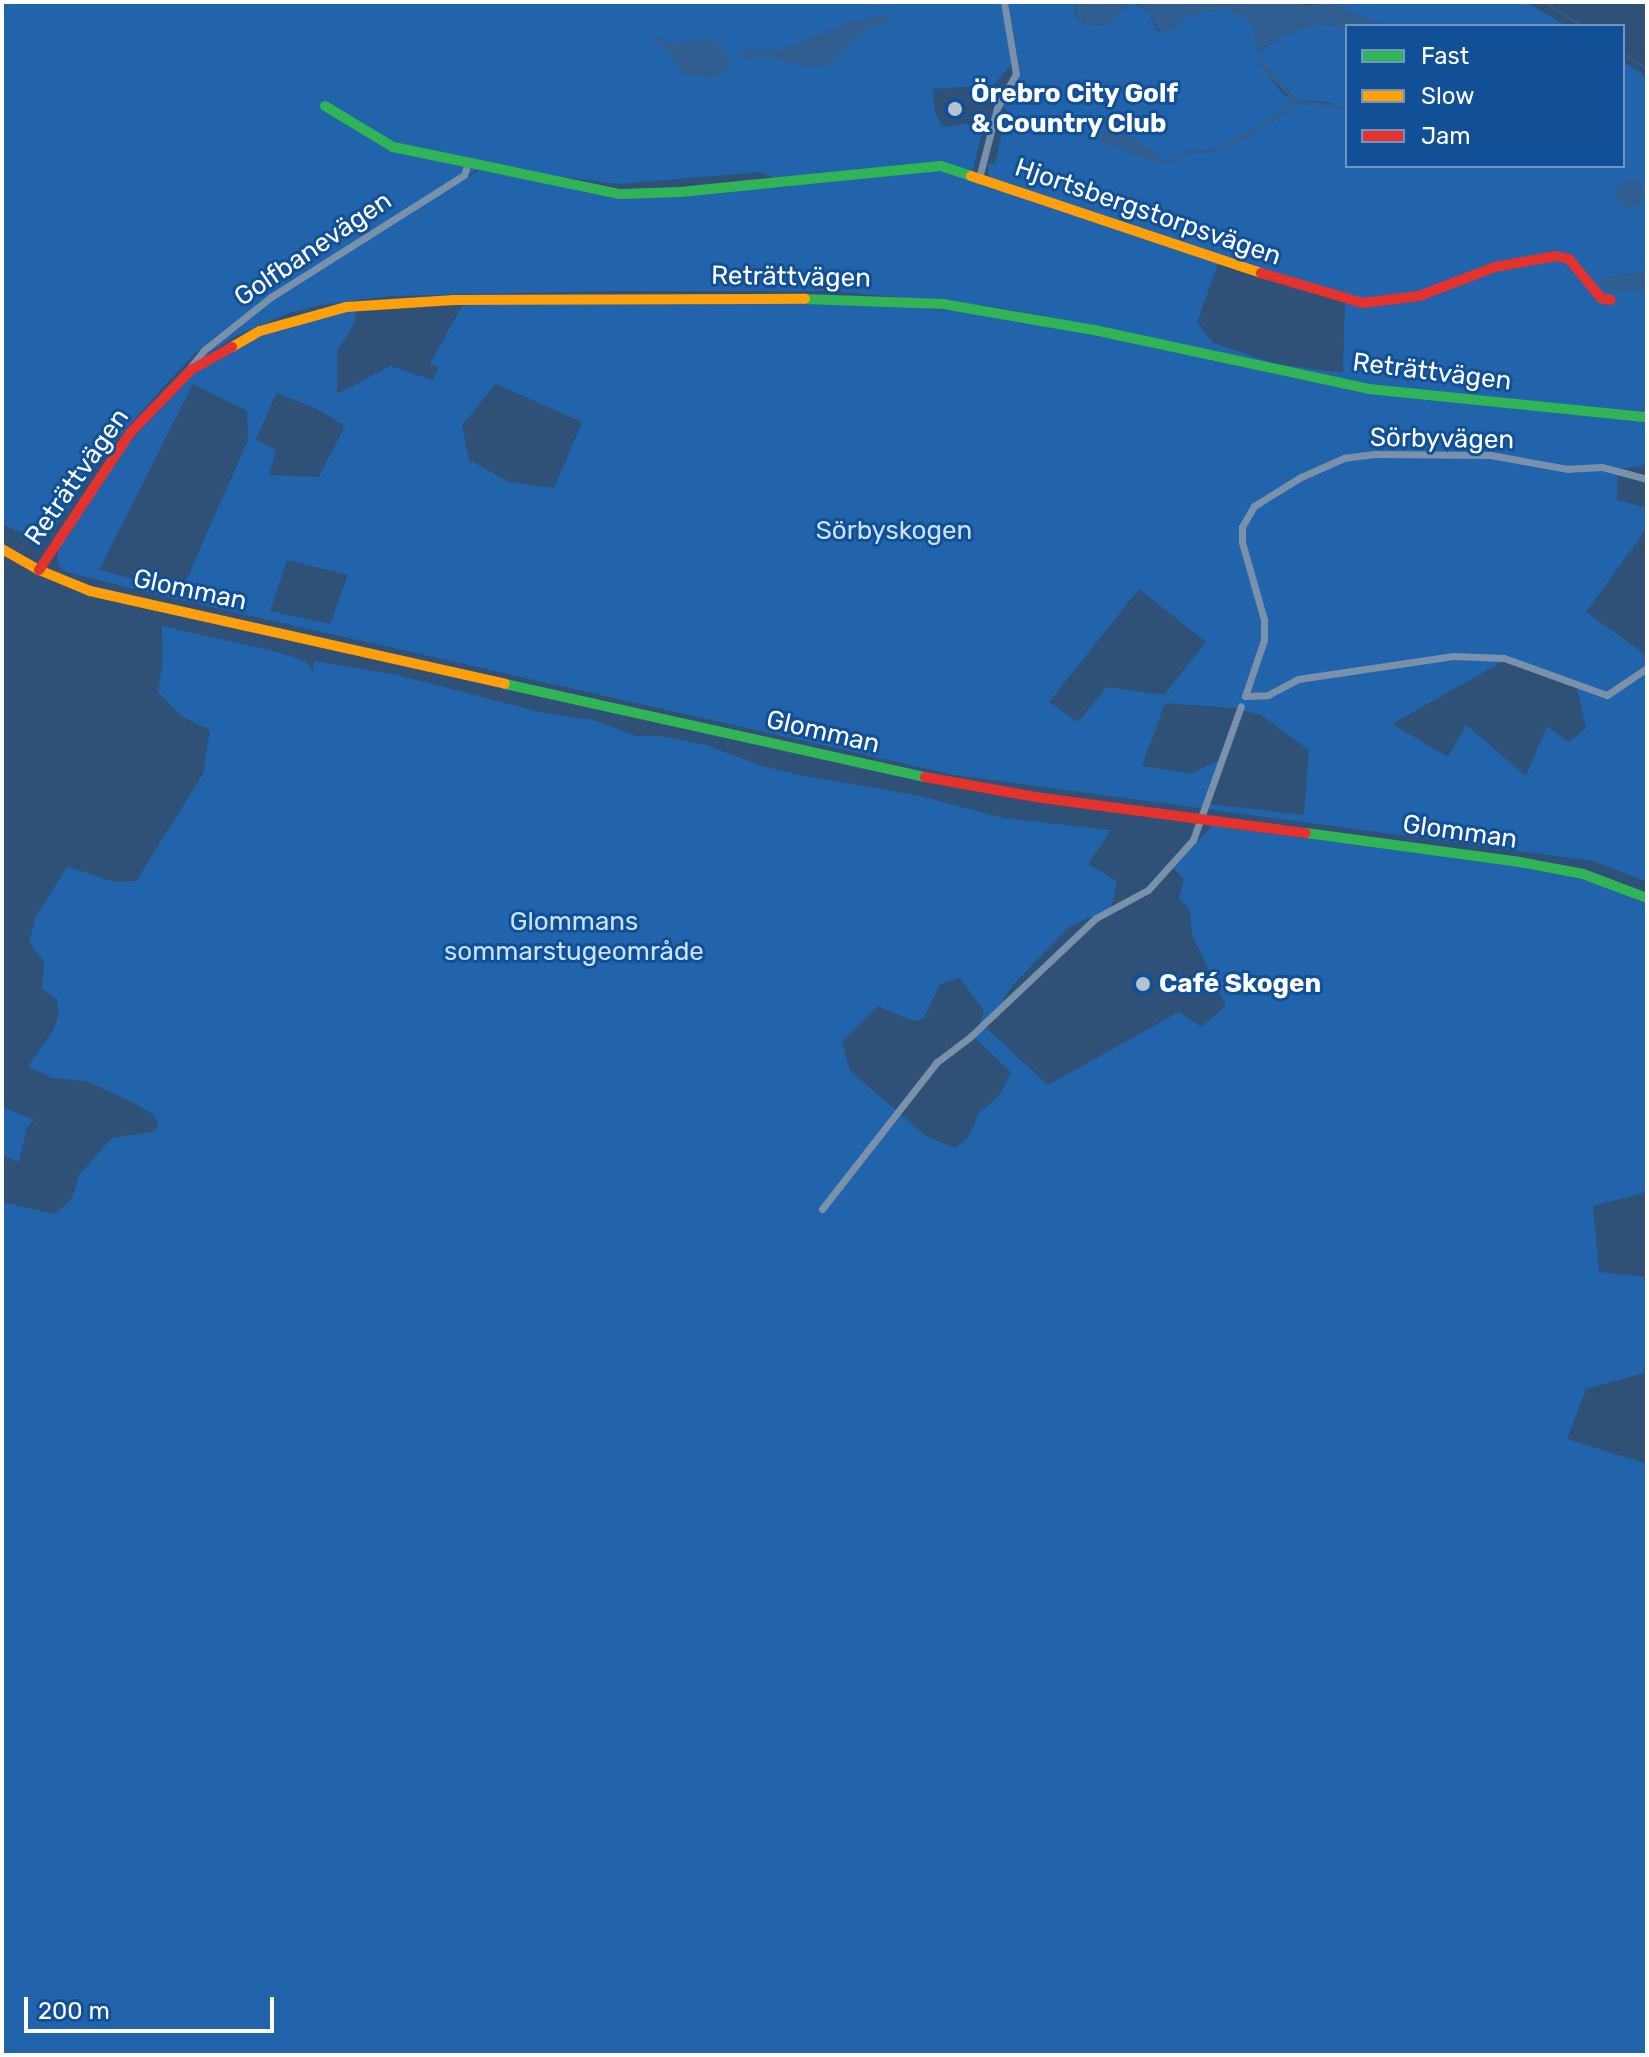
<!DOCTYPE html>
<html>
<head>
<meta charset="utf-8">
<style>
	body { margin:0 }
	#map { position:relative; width:1649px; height:2057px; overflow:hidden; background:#2f5178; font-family:Rubik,sans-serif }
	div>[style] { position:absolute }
	.green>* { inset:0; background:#2264ab }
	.water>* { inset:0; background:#315e91 }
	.round { border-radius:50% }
	.stream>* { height:2px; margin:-1px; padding:0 1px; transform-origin:1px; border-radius:1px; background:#315e91 }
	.street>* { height:7px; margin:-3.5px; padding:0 3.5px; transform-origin:3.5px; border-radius:3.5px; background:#7991ab }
	.fast>* { height:10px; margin:-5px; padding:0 5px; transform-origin:5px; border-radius:5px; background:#30b455 }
	.slow>* { height:10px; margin:-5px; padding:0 5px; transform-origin:5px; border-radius:5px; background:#ff9f0a }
	.jam>* { height:10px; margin:-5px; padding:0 5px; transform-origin:5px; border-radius:5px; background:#e5322d }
	.dots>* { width:22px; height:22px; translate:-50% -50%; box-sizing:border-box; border:4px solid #114f96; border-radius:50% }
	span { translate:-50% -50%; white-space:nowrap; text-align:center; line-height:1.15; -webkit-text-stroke:6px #114f96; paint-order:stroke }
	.poi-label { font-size:26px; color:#fff; font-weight:700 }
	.left { translate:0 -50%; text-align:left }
	.street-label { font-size:26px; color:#fff }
	.park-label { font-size:26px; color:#c9e2fd }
	.frame { position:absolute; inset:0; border:4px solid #fff; pointer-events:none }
	.legend { position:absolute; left:1345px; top:24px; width:280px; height:144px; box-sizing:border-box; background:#114f96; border:2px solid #7095c0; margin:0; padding:10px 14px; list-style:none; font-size:24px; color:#fff }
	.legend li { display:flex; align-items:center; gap:16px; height:40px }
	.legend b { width:40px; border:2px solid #7095c0 }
	.scale { position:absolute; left:24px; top:1997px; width:250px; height:36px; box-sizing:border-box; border:4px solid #fff; border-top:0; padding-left:10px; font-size:24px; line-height:28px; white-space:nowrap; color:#fff; -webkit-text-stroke:6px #114f96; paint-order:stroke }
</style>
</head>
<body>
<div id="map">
	<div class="green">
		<div style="clip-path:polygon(evenodd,2px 2px,1002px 2px,1013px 60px,1010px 66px,993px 85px,933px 89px,935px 114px,943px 127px,966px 124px,982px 132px,971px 178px,1219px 261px,1197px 322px,1213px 343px,1276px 364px,1343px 373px,1345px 299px,989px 178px,988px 164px,995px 164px,1007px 110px,1002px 105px,1020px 72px,1008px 2px,1074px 2px,1076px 17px,1083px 24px,1104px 25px,1132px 2px,1147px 11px,1157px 31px,1168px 33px,1182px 20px,1202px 12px,1230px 9px,1253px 25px,1258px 55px,1265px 47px,1299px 29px,1318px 24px,1336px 25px,1347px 34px,1347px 110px,1328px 102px,1297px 100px,1262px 60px,1258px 61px,1280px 91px,1293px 101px,1266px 126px,1296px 103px,1340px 108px,1347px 115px,1347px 166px,1623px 166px,1623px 61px,1647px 77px,1647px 271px,1602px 278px,1611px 291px,1647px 291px,1647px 413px,1388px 389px,1039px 315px,980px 305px,835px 291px,610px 291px,390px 296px,320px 305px,289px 313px,233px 337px,194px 364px,232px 324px,197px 351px,163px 387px,99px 460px,56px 525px,37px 539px,2px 524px,2px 2px,1110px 127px,1137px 140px,1159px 155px,1162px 162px,1193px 150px,1218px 148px,1253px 129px,1250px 136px,1212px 152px,1195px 153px,1159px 165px,1110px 127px,2px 2px,481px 166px,619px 184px,760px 172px,792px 186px,634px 197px,480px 170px,455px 185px,481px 166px)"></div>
		<div style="clip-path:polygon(1328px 2px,1526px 2px,1565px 26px,1385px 26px)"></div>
		<div style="clip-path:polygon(evenodd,835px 301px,979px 313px,1037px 323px,1369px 394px,1647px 420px,1646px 466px,1617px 469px,1617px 500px,1647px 508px,1647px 528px,1586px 612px,1647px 656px,1647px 882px,1593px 861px,955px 775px,146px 592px,64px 571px,57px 564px,59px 547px,116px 459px,139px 431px,191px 373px,260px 336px,335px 312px,357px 310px,353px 326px,337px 351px,337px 394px,391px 366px,433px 380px,439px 367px,430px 364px,462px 306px,468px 305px,835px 301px,193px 384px,247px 411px,248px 440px,181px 592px,99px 570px,193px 384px,835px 301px,496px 384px,582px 422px,554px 488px,509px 482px,469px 460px,462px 425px,496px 384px,835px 301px,277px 393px,317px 409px,345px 426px,319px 477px,269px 475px,276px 450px,256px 439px,277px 393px,835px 301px,287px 560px,348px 575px,330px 624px,270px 611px,287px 560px,835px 301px,1139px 589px,1206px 642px,1164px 695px,1107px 687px,1078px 722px,1049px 702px,1139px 589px,835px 301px,1503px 657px,1576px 683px,1586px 728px,1569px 742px,1547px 727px,1526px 776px,1466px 725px,1448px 757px,1392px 724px,1498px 664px,1503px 657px,835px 301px,1165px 703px,1235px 708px,1261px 715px,1309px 750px,1304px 815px,1207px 804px,1219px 760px,1191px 774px,1142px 766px,1165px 703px)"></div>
		<div style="clip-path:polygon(evenodd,162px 626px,281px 653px,305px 661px,313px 671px,314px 661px,397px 675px,540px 712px,593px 720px,636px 736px,661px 736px,706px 745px,762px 766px,799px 775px,920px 796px,1003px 818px,1111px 830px,1088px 864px,1117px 882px,1111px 908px,1070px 926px,1011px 987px,986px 1028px,1048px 1085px,1179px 1012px,1201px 1027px,1226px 1006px,1193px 937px,1189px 908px,1179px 899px,1184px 879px,1173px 868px,1212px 826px,1518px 866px,1593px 882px,1647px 904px,1647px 1192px,1593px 1206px,1599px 1272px,1647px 1277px,1647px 1372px,1586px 1389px,1567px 1439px,1647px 1464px,1647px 2055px,2px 2055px,2px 1202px,54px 1214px,72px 1199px,79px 1175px,112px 1138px,152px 1132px,159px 1126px,154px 1115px,134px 1103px,87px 1081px,52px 1078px,28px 1066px,53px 1031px,59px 1014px,57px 999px,42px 989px,44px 961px,29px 943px,36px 916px,67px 867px,115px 882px,136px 881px,203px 774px,210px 730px,181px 716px,158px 692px,163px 661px,162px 626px,960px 978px,984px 1011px,975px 1038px,1011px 1072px,1000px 1095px,979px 1113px,968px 1138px,955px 1148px,926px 1136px,850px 1071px,842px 1042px,878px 1006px,914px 1021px,924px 1018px,940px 984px,960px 978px)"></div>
		<div style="clip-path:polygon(2px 1107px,34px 1120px,27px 1127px,19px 1162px,2px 1155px)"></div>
	</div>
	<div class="water">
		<div style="clip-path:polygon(1074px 2px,1297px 2px,1308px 6px,1329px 2px,1385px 26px,1347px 26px,1347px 34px,1331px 23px,1310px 26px,1265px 46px,1258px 55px,1253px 25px,1230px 9px,1202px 12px,1182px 20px,1168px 33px,1161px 33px,1147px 11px,1137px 3px,1127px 5px,1111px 23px,1095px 25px,1079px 22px)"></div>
		<div style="clip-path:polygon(887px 14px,891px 18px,888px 22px,871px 26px,834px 62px,813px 69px,780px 60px,764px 57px,746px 60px,742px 57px,744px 49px,779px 50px,853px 21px)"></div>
		<div style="clip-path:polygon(649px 35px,674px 43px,704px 39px,722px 44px,730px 65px,723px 74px,709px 79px,682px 73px,668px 51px)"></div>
		<div style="clip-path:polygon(1262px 59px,1296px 100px,1341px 105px,1347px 115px,1339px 108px,1296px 103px,1260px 129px,1257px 126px,1293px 101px,1264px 70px,1258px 60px)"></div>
		<div style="clip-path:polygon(1110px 127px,1137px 140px,1159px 155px,1162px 162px,1193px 150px,1218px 148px,1254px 128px,1257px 131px,1222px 150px,1195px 153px,1160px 165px,1098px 141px,1101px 133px)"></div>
		<div class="round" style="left:1616px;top:180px;width:28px;height:28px"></div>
		<div style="clip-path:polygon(1647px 271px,1647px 291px,1611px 291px,1600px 287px,1602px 278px)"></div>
	</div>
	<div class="stream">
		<div style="left:1544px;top:2px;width:45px;rotate:32.3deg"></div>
		<div style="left:1623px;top:53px;width:29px;rotate:34deg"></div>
	</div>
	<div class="street">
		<div style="left:979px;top:178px;width:72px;rotate:-75.6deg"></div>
		<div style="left:997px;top:108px;width:39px;rotate:-61deg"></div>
		<div style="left:1016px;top:74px;width:73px;rotate:-99.5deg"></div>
		<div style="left:186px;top:373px;width:29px;rotate:-52deg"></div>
		<div style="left:204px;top:350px;width:85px;rotate:-38.3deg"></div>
		<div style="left:271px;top:297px;width:219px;rotate:-32.3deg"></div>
		<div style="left:456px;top:180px;width:9px;rotate:-32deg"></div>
		<div style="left:464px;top:175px;width:13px;rotate:-72deg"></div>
		<div style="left:1647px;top:479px;width:47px;rotate:-165.1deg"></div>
		<div style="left:1602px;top:467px;width:34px;rotate:177deg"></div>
		<div style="left:1568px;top:469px;width:79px;rotate:-169.8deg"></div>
		<div style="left:1490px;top:455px;width:115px;rotate:-179.5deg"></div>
		<div style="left:1375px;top:454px;width:31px;rotate:173deg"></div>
		<div style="left:1344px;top:458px;width:47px;rotate:156.2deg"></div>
		<div style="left:1301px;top:477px;width:55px;rotate:148.3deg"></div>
		<div style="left:1254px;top:506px;width:24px;rotate:120deg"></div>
		<div style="left:1242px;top:527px;width:15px;rotate:90deg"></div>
		<div style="left:1242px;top:542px;width:81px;rotate:74.2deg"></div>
		<div style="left:1264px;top:620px;width:20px;rotate:90deg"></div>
		<div style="left:1264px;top:640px;width:59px;rotate:108.7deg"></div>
		<div style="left:1245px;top:696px;width:23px;rotate:-2deg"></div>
		<div style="left:1268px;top:695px;width:34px;rotate:-28deg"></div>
		<div style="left:1298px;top:679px;width:157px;rotate:-8.4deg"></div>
		<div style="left:1453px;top:656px;width:51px;rotate:2.2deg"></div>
		<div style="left:1504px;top:658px;width:109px;rotate:19.8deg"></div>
		<div style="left:1607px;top:695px;width:48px;rotate:-34deg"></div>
		<div style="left:822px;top:1209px;width:187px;rotate:-52deg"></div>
		<div style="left:937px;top:1062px;width:41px;rotate:-37.1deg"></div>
		<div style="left:970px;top:1037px;width:173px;rotate:-43.4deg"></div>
		<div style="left:1096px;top:918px;width:59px;rotate:-28.3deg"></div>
		<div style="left:1148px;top:890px;width:67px;rotate:-48deg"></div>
		<div style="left:1193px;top:840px;width:142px;rotate:-70.3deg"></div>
	</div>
	<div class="fast">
		<div style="left:325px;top:106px;width:79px;rotate:31.1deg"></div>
		<div style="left:393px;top:147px;width:232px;rotate:11.7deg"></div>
		<div style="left:620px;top:194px;width:60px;rotate:-1.9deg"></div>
		<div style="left:680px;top:192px;width:262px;rotate:-5.7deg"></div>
		<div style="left:941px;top:166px;width:32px;rotate:18deg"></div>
		<div style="left:805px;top:299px;width:138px;rotate:2.1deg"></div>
		<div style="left:943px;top:304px;width:153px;rotate:9.8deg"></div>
		<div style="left:1094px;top:330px;width:281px;rotate:12.1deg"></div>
		<div style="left:1369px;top:389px;width:279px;rotate:5.8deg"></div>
		<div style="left:505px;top:684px;width:430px;rotate:12.5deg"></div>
		<div style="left:1306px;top:833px;width:216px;rotate:7.7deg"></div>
		<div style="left:1520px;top:862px;width:64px;rotate:10.8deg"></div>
		<div style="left:1583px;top:874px;width:68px;rotate:20.6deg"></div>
	</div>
	<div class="slow">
		<div style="left:971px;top:176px;width:306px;rotate:18.5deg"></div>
		<div style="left:232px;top:347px;width:32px;rotate:-30deg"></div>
		<div style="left:260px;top:331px;width:89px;rotate:-15.6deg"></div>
		<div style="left:346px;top:307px;width:108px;rotate:-3.7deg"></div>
		<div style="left:454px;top:300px;width:351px;rotate:-0.2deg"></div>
		<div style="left:2px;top:549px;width:43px;rotate:29.6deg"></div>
		<div style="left:39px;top:570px;width:55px;rotate:22.4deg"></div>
		<div style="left:90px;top:591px;width:425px;rotate:12.6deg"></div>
	</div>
	<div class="jam">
		<div style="left:1261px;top:273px;width:106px;rotate:16.4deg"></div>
		<div style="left:1363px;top:303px;width:56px;rotate:-7.1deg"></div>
		<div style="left:1419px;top:296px;width:81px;rotate:-20.9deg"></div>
		<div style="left:1495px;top:267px;width:62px;rotate:-10.2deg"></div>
		<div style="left:1556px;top:256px;width:13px;rotate:13deg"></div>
		<div style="left:1569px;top:259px;width:50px;rotate:50.6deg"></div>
		<div style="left:1601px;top:298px;width:10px;rotate:11deg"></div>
		<div style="left:39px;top:570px;width:164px;rotate:-56.4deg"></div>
		<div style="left:130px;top:433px;width:88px;rotate:-45.9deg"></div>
		<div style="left:191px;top:370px;width:47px;rotate:-29.3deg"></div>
		<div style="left:925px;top:777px;width:112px;rotate:10.3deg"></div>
		<div style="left:1035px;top:797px;width:273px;rotate:7.6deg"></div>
	</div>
	<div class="dots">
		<div style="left:955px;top:109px;background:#b6c2d0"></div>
		<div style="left:1143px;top:984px;background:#b6c2d0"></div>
	</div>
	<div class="poi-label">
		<span class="left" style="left:971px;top:109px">Örebro City Golf<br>&amp; Country Club</span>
		<span class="left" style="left:1159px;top:984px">Café Skogen</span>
	</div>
	<div class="street-label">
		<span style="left:1148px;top:212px;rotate:19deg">Hjortsbergstorpsvägen</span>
		<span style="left:313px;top:249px;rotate:-34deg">Golfbanevägen</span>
		<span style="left:791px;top:277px;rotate:1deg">Reträttvägen</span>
		<span style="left:1432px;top:372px;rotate:7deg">Reträttvägen</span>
		<span style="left:1442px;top:439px;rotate:1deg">Sörbyvägen</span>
		<span style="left:77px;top:477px;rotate:-55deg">Reträttvägen</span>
		<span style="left:190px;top:590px;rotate:12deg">Glomman</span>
		<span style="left:823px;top:732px;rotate:13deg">Glomman</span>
		<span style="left:1460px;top:832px;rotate:8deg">Glomman</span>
	</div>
	<div class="park-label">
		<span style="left:894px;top:531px">Sörbyskogen</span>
		<span style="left:574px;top:937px">Glommans<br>sommarstugeområde</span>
	</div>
	<div class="frame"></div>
	<ul class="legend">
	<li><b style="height:10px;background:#30b455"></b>Fast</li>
	<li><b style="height:10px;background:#ff9f0a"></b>Slow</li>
	<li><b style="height:10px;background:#e5322d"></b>Jam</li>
	</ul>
	<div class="scale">200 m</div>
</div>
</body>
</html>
